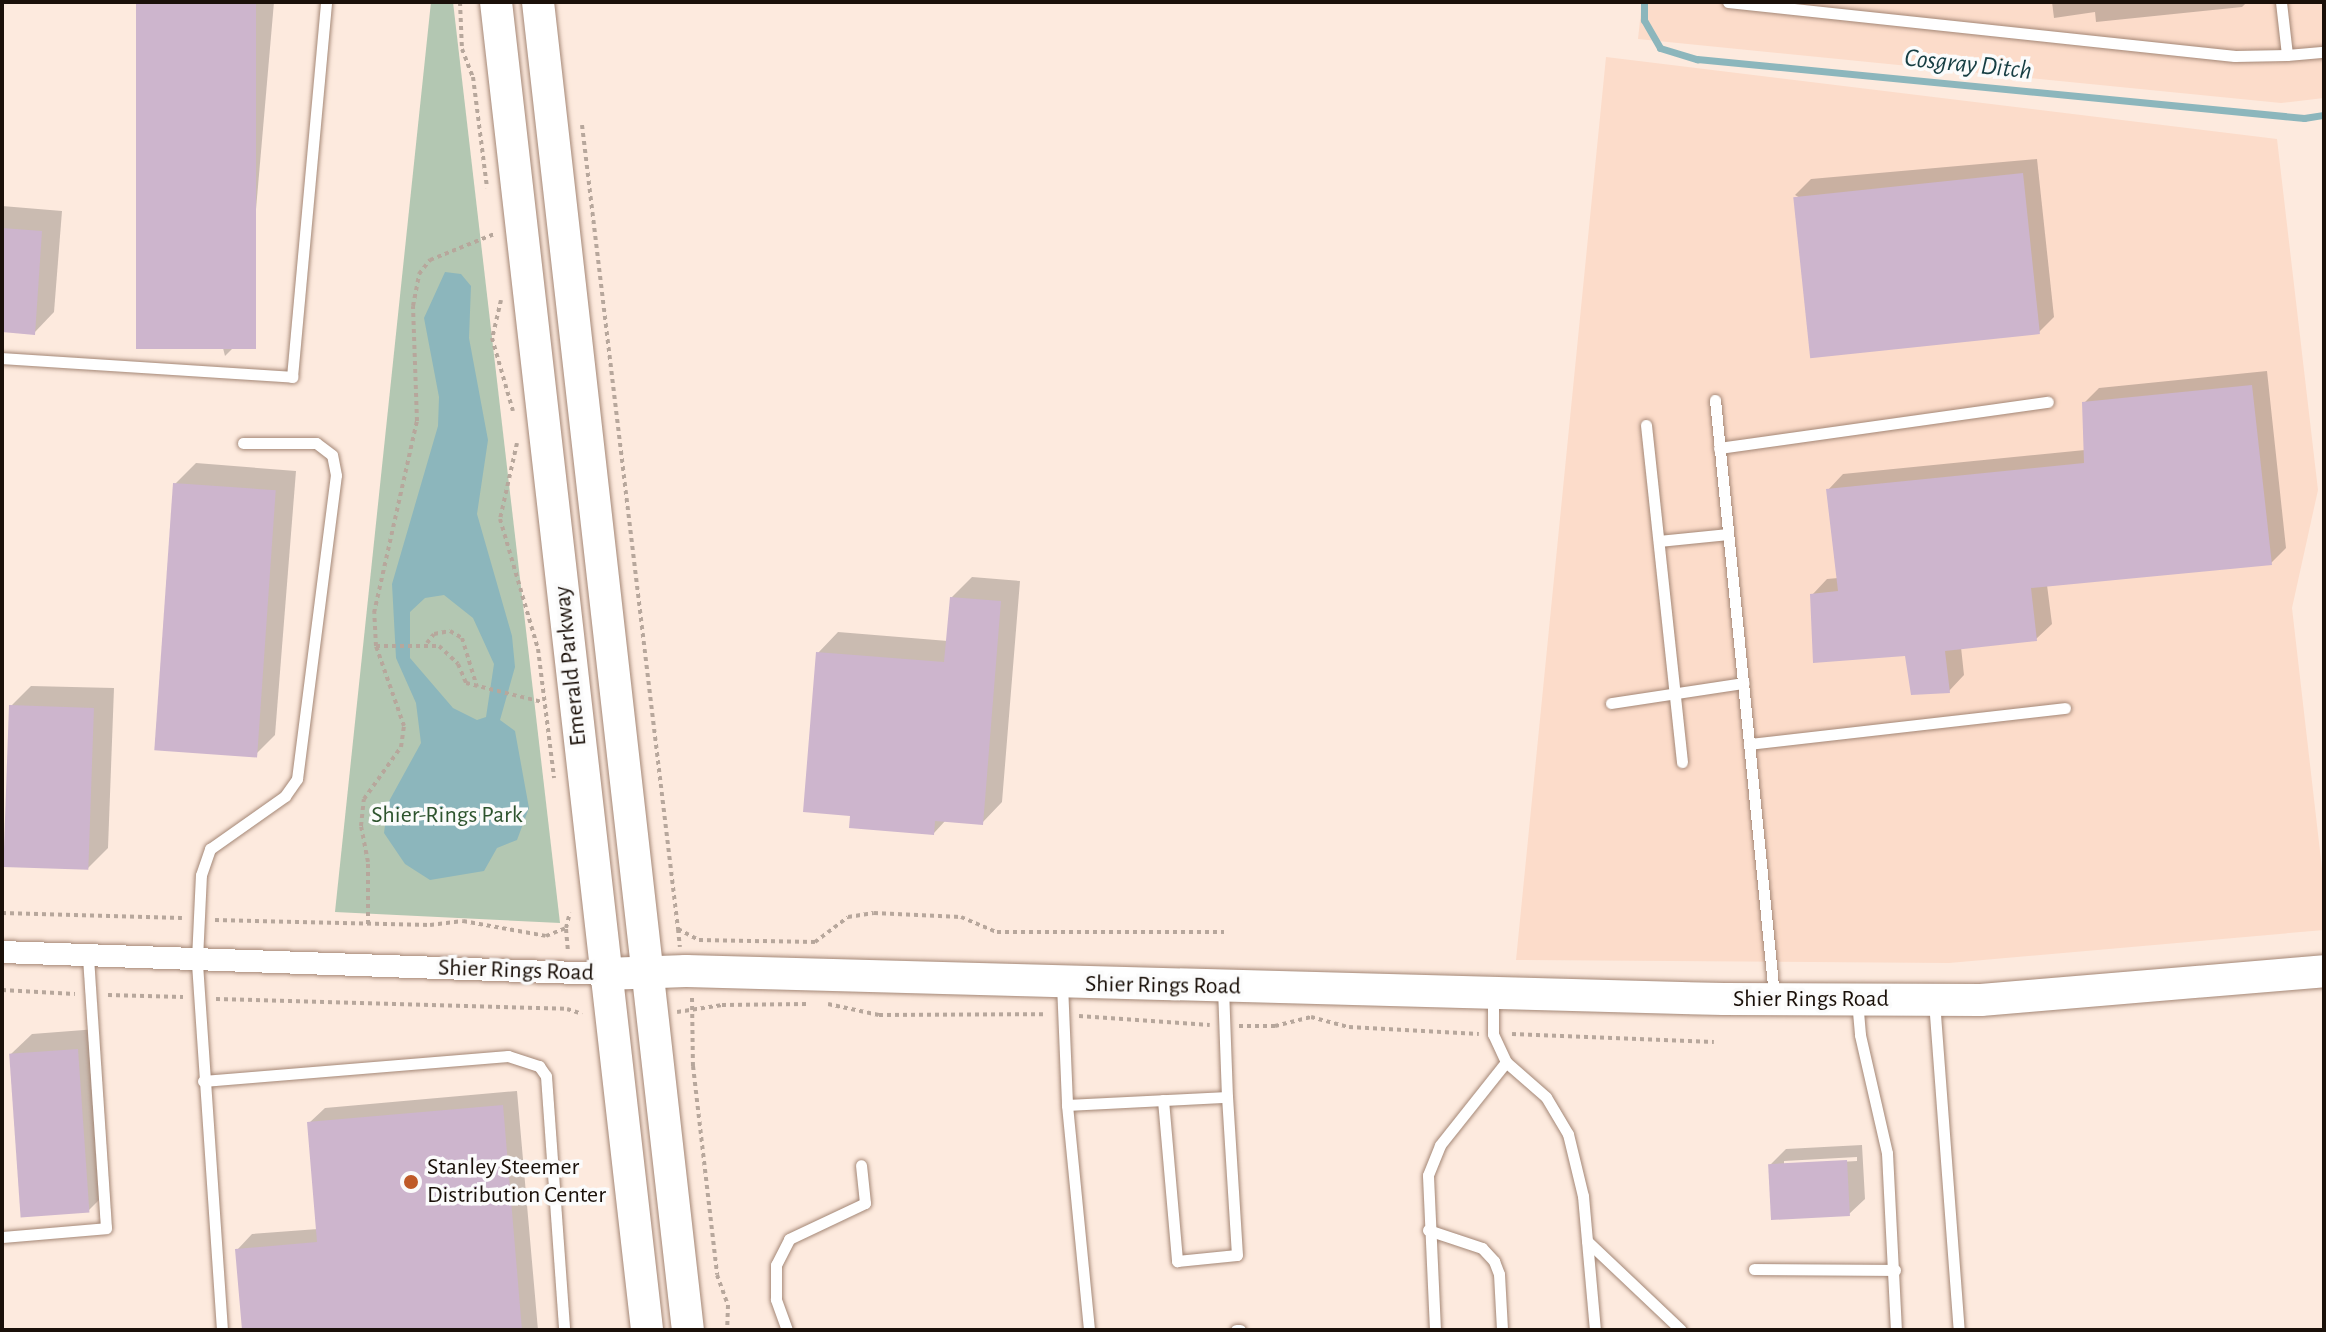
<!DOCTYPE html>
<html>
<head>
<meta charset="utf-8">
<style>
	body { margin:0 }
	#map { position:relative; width:2326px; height:1332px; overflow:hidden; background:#fdeade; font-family:"Alegreya Sans",sans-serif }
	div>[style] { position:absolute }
	.built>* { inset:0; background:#fcdcca }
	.green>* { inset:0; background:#b3c7b2 }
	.water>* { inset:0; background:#8cb6bc }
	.shadow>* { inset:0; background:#0003 }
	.stream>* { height:7px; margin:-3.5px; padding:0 3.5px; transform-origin:3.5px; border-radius:3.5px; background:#8cb6bc }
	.building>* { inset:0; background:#cdb5cd; transform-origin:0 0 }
	.path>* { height:4px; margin-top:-2px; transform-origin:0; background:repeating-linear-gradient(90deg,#b7a79c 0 4px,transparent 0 8px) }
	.roads { filter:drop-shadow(0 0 2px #a48776) drop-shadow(0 0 2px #a48776) }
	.service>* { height:11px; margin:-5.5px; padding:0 5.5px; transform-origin:5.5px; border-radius:5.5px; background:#fff }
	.minor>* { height:22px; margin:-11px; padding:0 11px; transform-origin:11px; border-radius:11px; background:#fff }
	.secondary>* { height:32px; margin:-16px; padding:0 16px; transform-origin:16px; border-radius:16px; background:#fff }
	.dots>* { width:22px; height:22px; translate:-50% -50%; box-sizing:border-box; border:4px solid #fbfbfb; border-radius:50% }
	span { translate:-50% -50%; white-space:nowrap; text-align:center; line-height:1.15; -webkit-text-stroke:7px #fbfbfb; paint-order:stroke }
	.street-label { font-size:24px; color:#1a1009 }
	.park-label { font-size:24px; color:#2e542e }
	.poi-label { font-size:24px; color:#1a1009 }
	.left { translate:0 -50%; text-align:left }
	.water-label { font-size:26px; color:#163e43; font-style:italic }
	.frame { position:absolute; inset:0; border:4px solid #1a1009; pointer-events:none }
</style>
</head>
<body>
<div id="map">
	<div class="built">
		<div style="clip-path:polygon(1642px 2px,2324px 2px,2324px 98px,2281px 103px,1638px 39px)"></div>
		<div style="clip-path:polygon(1606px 57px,2277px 139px,2318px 490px,2292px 608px,2324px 886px,2324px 930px,1949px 963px,1516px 960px)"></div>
	</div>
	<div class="green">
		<div style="clip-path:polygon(431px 2px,453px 2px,560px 923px,335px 912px)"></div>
	</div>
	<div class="water">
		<div style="clip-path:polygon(evenodd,445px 272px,461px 274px,471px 286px,469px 338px,488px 440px,477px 514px,512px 636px,515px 667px,500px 720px,515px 731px,529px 808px,517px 840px,497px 848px,484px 871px,430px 880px,405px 864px,384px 833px,388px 803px,421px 743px,416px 703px,396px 658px,392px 584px,438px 426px,439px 397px,424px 318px,445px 272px,444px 595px,473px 618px,494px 664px,486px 717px,477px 720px,453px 708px,410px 658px,410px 612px,425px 598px,444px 595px)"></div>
	</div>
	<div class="shadow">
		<div style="clip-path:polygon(138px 2px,274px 2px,245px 336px,225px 356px)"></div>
		<div style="clip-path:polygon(2052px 2px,2247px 2px,2242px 7px,2096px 22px,2095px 12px,2054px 18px)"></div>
		<div style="clip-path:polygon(2037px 159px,2054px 317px,2039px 332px,1795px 195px,1811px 179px)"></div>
		<div style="clip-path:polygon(2px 206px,62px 211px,54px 312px,34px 333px,2px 330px)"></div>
		<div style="clip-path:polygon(2267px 371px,2286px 548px,2271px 563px,2047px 585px,2052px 624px,2036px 639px,1961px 647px,1964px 675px,1949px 691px,1907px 654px,1812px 595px,1827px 579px,1838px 578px,1828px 490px,1843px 474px,2085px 450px,2084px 403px,2099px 388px)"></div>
		<div style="clip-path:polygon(196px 463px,296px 471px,275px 735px,255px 755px,175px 484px)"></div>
		<div style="clip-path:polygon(972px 577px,1020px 581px,1002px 802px,982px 823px,946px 820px,934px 833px,852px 814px,818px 653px,838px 632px,948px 641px,951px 598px)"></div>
		<div style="clip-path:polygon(31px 686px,114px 688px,108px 848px,88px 868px,11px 706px)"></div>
		<div style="clip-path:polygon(97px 1029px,109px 1190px,88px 1211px,11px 1054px,32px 1034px)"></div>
		<div style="clip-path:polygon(517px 1091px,538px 1330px,244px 1330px,237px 1250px,252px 1234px,318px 1229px,309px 1123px,325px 1108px)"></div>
		<div style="clip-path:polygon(evenodd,1862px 1145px,1865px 1199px,1849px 1214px,1770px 1165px,1786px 1149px,1862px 1145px,1857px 1157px,1857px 1161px,1784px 1165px,1784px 1161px,1857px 1157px)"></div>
	</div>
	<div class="stream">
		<div style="left:1644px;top:2px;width:18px;rotate:90deg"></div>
		<div style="left:1644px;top:20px;width:32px;rotate:60deg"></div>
		<div style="left:1660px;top:48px;width:39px;rotate:17deg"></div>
		<div style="left:1697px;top:59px;width:610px;rotate:5.55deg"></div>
		<div style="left:2304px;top:118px;width:20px;rotate:-9deg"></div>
	</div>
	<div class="building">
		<div style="left:136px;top:2px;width:120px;height:347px"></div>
		<div style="left:2023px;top:173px;width:162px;height:231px;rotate:84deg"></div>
		<div style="clip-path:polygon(2px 228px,42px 231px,35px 335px,2px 332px)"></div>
		<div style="clip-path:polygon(2252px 385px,2272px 565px,2031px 588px,2037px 641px,1945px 651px,1950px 693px,1911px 695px,1905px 656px,1813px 663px,1810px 594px,1838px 591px,1826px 489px,2084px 463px,2082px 402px)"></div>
		<div style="left:173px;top:483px;width:103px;height:268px;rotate:4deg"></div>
		<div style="clip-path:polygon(950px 597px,1001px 601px,983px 825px,935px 821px,934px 835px,849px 828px,850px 816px,803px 812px,816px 652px,944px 662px)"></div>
		<div style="left:9px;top:705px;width:85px;height:162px;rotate:2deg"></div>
		<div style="left:78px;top:1049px;width:164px;height:69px;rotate:86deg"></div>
		<div style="clip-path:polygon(503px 1105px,522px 1330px,242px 1330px,235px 1249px,317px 1242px,307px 1122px)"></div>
		<div style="left:1847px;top:1160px;width:56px;height:79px;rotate:87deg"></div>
	</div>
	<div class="path">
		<div style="left:460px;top:2px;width:47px;rotate:87.6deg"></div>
		<div style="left:462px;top:49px;width:30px;rotate:69deg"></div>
		<div style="left:473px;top:77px;width:112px;rotate:82.8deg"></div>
		<div style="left:582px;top:125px;width:810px;rotate:83.19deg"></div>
		<div style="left:678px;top:929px;width:24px;rotate:28deg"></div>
		<div style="left:699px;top:940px;width:116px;rotate:1deg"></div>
		<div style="left:815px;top:942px;width:41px;rotate:-37.1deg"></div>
		<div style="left:848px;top:917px;width:26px;rotate:-9deg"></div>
		<div style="left:874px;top:913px;width:87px;rotate:2.6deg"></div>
		<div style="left:961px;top:917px;width:39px;rotate:23deg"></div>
		<div style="left:997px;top:932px;width:227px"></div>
		<div style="left:501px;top:300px;width:39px;rotate:103deg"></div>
		<div style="left:492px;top:338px;width:76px;rotate:74deg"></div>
		<div style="left:517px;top:443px;width:78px;rotate:102.6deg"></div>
		<div style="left:500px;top:519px;width:135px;rotate:73.7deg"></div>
		<div style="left:538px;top:649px;width:130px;rotate:82.9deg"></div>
		<div style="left:427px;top:643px;width:11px;rotate:-52deg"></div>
		<div style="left:434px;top:634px;width:16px;rotate:-11deg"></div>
		<div style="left:450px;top:631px;width:14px;rotate:30deg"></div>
		<div style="left:462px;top:638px;width:51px;rotate:73deg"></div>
		<div style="left:376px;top:646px;width:63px"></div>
		<div style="left:439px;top:646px;width:26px;rotate:43deg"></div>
		<div style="left:458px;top:664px;width:21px;rotate:67deg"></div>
		<div style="left:466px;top:683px;width:78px;rotate:14deg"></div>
		<div style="left:2px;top:913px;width:180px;rotate:1.6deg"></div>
		<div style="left:215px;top:920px;width:215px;rotate:1.3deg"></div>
		<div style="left:430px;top:925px;width:33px;rotate:-7deg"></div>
		<div style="left:463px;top:921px;width:84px;rotate:10.2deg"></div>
		<div style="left:546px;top:936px;width:22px;rotate:-22deg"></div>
		<div style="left:566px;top:928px;width:16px;rotate:-76deg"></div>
		<div style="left:368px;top:924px;width:62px;rotate:-90deg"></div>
		<div style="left:368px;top:862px;width:37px;rotate:-101deg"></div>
		<div style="left:361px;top:826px;width:27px;rotate:-84deg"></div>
		<div style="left:364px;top:799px;width:64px;rotate:-54.6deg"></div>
		<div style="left:401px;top:747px;width:21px;rotate:-82deg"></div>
		<div style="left:404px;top:726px;width:85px;rotate:-109.3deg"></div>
		<div style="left:376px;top:646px;width:33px;rotate:-93deg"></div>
		<div style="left:374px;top:613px;width:197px;rotate:-77.4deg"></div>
		<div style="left:417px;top:421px;width:115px;rotate:-92deg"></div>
		<div style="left:413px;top:306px;width:33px;rotate:-79deg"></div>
		<div style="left:419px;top:274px;width:18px;rotate:-52deg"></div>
		<div style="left:430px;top:260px;width:69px;rotate:-22.1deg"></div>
		<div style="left:566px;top:929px;width:23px;rotate:85deg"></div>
		<div style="left:678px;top:929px;width:18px;rotate:84deg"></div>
		<div style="left:2px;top:990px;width:73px;rotate:3.1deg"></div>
		<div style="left:108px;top:995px;width:75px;rotate:1.5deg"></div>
		<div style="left:692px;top:998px;width:68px;rotate:89.2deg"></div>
		<div style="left:693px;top:1066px;width:210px;rotate:83.4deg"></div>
		<div style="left:717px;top:1275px;width:32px;rotate:70deg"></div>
		<div style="left:728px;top:1305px;width:25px;rotate:92deg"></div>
		<div style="left:216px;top:999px;width:351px;rotate:1.6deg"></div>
		<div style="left:567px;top:1009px;width:16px;rotate:18deg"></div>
		<div style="left:828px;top:1004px;width:52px;rotate:12.2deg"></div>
		<div style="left:879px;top:1015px;width:167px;rotate:-0.3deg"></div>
		<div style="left:677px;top:1012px;width:46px;rotate:-8.8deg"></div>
		<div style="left:722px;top:1005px;width:85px;rotate:-0.7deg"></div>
		<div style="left:1079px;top:1016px;width:131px;rotate:3.9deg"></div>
		<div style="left:1239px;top:1026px;width:36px"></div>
		<div style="left:1275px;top:1026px;width:37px;rotate:-14deg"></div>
		<div style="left:1311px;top:1017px;width:39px;rotate:15deg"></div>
		<div style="left:1349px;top:1027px;width:130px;rotate:3.1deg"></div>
		<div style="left:1512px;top:1034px;width:202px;rotate:2.3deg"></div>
	</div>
	<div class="roads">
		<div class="service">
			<div style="left:1728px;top:2px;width:510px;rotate:6.08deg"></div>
			<div style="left:2235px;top:56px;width:52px;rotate:-1.1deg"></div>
			<div style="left:2281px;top:2px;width:53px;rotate:83.5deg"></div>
			<div style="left:2287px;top:55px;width:37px;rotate:-5deg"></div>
			<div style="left:2px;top:358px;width:291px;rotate:3.7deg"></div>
			<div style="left:292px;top:377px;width:377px;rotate:-84.8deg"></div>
			<div style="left:1715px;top:400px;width:598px;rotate:84.34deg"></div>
			<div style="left:1646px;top:425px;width:339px;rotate:83.9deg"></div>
			<div style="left:1719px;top:448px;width:332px;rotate:-8deg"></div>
			<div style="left:1659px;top:541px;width:69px;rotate:-5.8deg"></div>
			<div style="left:1611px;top:703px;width:134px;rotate:-8.6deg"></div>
			<div style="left:1749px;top:744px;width:318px;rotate:-6.5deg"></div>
			<div style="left:1062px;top:984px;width:121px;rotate:87.6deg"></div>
			<div style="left:1067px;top:1105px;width:226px;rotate:84.4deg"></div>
			<div style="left:1493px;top:996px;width:38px;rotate:90deg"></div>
			<div style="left:1493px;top:1034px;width:31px;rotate:65deg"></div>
			<div style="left:1506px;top:1062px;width:53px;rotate:41.2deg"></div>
			<div style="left:1546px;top:1097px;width:43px;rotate:59.3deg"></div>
			<div style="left:1568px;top:1134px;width:64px;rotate:76.4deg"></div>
			<div style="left:1583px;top:1196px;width:135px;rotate:84.9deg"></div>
			<div style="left:1857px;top:1000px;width:35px;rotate:85deg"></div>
			<div style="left:1860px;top:1035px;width:121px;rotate:77.1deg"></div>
			<div style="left:1887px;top:1153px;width:177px;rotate:87.1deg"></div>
			<div style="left:1934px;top:1001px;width:330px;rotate:85.7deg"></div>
			<div style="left:203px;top:1081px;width:306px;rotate:-4.7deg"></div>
			<div style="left:508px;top:1056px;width:33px;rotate:18deg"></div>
			<div style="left:539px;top:1066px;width:12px;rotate:55deg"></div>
			<div style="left:546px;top:1076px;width:255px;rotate:85.9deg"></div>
			<div style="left:1163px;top:1100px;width:162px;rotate:85deg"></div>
			<div style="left:1177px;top:1261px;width:60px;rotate:-5.7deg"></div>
			<div style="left:1237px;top:1255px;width:158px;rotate:-93.6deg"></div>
			<div style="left:1067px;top:1105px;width:160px;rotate:-2.9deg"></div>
			<div style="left:1227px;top:1097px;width:108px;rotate:-92.1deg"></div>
			<div style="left:1428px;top:1230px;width:57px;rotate:18.4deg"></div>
			<div style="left:1482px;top:1248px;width:18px;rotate:47deg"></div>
			<div style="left:1494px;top:1261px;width:14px;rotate:69deg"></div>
			<div style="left:1499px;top:1274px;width:56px;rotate:86.9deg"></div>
			<div style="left:2px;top:1237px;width:104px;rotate:-4.9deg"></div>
			<div style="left:106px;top:1228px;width:274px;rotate:-93.8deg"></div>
			<div style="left:1587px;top:1241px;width:129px;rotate:43.4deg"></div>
			<div style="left:1754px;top:1269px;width:141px;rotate:0.4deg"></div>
			<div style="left:222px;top:1330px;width:372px;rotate:-93.9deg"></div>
			<div style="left:197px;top:959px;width:84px;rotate:-87.3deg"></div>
			<div style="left:201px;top:875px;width:28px;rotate:-71deg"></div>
			<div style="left:210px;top:849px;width:92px;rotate:-35.2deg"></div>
			<div style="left:285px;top:796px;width:21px;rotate:-55deg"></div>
			<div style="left:297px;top:779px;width:306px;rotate:-82.7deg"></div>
			<div style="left:336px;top:475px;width:20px;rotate:-101deg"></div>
			<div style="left:332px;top:455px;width:20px;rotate:-143deg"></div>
			<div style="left:316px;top:443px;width:73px;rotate:180deg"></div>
			<div style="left:787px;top:1330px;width:33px;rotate:-110deg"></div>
			<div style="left:776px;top:1299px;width:34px;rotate:-90deg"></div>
			<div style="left:776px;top:1265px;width:29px;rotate:-63deg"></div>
			<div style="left:789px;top:1239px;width:84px;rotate:-25.3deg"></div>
			<div style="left:865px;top:1203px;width:38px;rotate:-96deg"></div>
			<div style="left:1236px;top:1330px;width:4px"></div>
			<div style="left:1435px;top:1330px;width:155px;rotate:-92.6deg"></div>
			<div style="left:1428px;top:1175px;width:32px;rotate:-68deg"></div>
			<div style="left:1440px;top:1145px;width:106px;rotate:-51.5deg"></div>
		</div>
		<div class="minor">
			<div style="left:2px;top:952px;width:603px;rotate:2.09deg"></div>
		</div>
		<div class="secondary">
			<div style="left:496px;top:2px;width:1337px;rotate:83.51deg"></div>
			<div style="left:538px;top:2px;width:1336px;rotate:83.56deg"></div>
			<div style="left:605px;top:974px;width:81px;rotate:-2.1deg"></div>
			<div style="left:686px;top:971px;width:1038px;rotate:1.55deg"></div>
			<div style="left:1724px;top:999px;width:257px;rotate:0.2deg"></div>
			<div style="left:1981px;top:1000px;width:344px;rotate:-4.8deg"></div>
		</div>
	</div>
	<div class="dots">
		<div style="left:411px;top:1182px;background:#bf5a28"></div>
	</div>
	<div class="street-label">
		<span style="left:571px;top:666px;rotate:-96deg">Emerald Parkway</span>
		<span style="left:516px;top:971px;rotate:2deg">Shier Rings Road</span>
		<span style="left:1163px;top:986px;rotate:1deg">Shier Rings Road</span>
		<span style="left:1811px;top:1000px">Shier Rings Road</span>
	</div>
	<div class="park-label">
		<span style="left:447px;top:816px">Shier-Rings Park</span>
	</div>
	<div class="poi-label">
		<span class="left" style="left:427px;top:1182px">Stanley Steemer<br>Distribution Center</span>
	</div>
	<div class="water-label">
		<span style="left:1968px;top:65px;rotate:6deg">Cosgray Ditch</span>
	</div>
	<div class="frame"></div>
</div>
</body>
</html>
